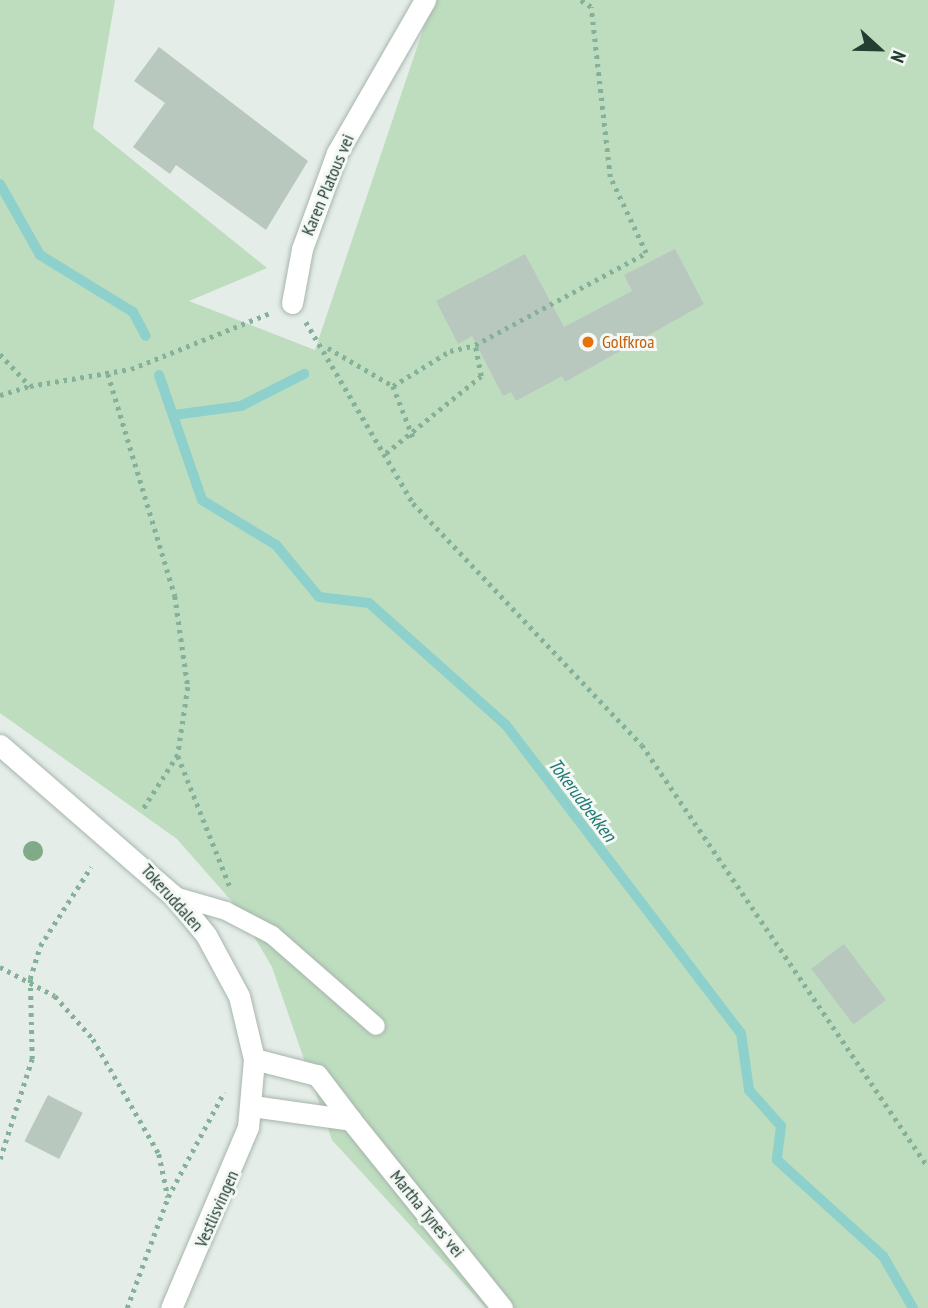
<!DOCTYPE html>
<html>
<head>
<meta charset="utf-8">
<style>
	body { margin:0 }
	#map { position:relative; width:928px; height:1308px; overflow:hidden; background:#e4ede7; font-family:"PT Sans Narrow",sans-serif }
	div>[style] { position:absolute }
	.green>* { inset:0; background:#beddbf }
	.stream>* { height:10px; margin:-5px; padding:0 5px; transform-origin:5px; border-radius:5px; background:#8ed0cb }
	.building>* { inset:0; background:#b9c8bf; transform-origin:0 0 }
	.path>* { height:4.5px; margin-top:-2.25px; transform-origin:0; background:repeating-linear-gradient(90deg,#85b099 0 3.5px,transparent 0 8.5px) }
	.roads { filter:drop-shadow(0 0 2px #a7b5ad) drop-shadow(0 0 2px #a7b5ad) }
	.service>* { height:18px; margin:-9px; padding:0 9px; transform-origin:9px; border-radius:9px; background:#fff }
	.minor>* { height:21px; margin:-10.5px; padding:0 10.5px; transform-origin:10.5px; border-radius:10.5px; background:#fff }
	.tertiary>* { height:21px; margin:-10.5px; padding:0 10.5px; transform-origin:10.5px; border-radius:10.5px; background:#fff }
	.trees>* { width:20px; height:20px; margin:-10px; border-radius:50%; background:#80aa88 }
	.dots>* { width:19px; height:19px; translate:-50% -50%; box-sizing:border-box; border:4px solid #f4f9f6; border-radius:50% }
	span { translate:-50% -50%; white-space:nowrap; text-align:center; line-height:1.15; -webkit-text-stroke:6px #f4f9f6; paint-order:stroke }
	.street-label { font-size:18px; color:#243e31 }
	.food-label { font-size:18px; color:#c56008 }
	.left { translate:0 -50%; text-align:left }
	.water-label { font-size:19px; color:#1f7974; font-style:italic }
	.north { position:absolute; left:844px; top:14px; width:70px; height:70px; -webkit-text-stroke:5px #f4f9f6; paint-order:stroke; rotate:112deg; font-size:19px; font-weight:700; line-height:28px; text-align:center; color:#243e31 }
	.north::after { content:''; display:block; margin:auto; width:24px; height:32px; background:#243e31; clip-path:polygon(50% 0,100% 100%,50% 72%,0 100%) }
</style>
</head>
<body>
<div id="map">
	<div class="green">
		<div style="clip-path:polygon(0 0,115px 0,93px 128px,267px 268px,189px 301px,315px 350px,433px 0,928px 0,928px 1308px,486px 1308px,332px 1140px,272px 967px,236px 906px,177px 839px,0 713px)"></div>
	</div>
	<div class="stream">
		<div style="left:0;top:184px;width:81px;rotate:60.6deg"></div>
		<div style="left:40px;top:255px;width:109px;rotate:31.5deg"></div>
		<div style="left:133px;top:312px;width:27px;rotate:62deg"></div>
		<div style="left:159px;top:375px;width:132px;rotate:71deg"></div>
		<div style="left:202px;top:500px;width:87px;rotate:31.3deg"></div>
		<div style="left:276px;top:545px;width:67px;rotate:50.4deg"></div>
		<div style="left:319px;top:597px;width:50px;rotate:6.8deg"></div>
		<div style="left:369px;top:603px;width:183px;rotate:41.7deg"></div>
		<div style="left:506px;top:725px;width:387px;rotate:52.7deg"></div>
		<div style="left:741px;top:1033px;width:58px;rotate:82deg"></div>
		<div style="left:749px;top:1090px;width:48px;rotate:48.4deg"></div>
		<div style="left:781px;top:1126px;width:34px;rotate:97deg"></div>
		<div style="left:777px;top:1160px;width:143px;rotate:42.2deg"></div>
		<div style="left:883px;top:1256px;width:60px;rotate:60deg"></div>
		<div style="left:174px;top:415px;width:68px;rotate:-7.7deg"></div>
		<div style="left:241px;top:406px;width:71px;rotate:-26.9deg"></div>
	</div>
	<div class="building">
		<div style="clip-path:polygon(159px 47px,308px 161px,266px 230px,176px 165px,170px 174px,133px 147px,165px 103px,134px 81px)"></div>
		<div style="clip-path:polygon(675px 249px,704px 304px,565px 382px,562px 376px,516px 401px,511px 392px,503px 396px,472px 336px,458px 344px,436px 301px,525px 254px,564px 327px,632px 291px,624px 275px)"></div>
		<div style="left:844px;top:944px;width:70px;height:41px;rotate:53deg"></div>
		<div style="left:48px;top:1095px;width:39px;height:52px;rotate:27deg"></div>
	</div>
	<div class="path">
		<div style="left:306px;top:322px;width:210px;rotate:59.4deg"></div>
		<div style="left:413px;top:503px;width:333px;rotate:46.6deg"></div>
		<div style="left:642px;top:745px;width:510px;rotate:55.87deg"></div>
		<div style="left:328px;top:348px;width:75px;rotate:30.3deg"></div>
		<div style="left:393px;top:386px;width:55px;rotate:68.6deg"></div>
		<div style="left:0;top:354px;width:44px;rotate:46.8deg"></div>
		<div style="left:30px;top:386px;width:102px;rotate:-9.6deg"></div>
		<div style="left:131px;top:369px;width:150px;rotate:-21.9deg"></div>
		<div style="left:108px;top:374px;width:232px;rotate:73.2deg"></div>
		<div style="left:175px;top:596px;width:92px;rotate:81.9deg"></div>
		<div style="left:188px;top:687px;width:69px;rotate:98.4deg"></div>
		<div style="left:178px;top:755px;width:67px;rotate:122.7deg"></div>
		<div style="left:393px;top:386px;width:67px;rotate:-31.6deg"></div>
		<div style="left:450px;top:351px;width:26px;rotate:-13deg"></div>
		<div style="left:0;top:395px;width:31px;rotate:-17deg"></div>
		<div style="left:386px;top:453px;width:122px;rotate:-39deg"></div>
		<div style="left:481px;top:376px;width:32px;rotate:-101deg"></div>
		<div style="left:475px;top:345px;width:194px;rotate:-28.3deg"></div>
		<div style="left:646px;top:253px;width:84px;rotate:-115.3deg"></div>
		<div style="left:610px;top:177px;width:171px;rotate:-96.4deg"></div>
		<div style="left:591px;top:7px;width:13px;rotate:-148deg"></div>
		<div style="left:178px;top:756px;width:141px;rotate:68.3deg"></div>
		<div style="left:0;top:967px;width:62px;rotate:27.8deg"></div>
		<div style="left:55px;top:996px;width:57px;rotate:48.5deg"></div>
		<div style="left:93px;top:1039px;width:133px;rotate:60.1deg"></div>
		<div style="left:159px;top:1154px;width:44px;rotate:78.2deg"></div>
		<div style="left:0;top:1159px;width:105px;rotate:-72.3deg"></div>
		<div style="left:32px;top:1059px;width:80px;rotate:-91.4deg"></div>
		<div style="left:30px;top:979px;width:34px;rotate:-73deg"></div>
		<div style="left:40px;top:946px;width:94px;rotate:-57.2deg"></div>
		<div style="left:127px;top:1308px;width:118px;rotate:-69.7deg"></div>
		<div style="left:168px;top:1197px;width:119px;rotate:-61.9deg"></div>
	</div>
	<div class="roads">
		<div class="service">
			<div style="left:174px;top:896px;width:54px;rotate:16.1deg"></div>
			<div style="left:226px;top:911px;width:52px;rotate:27.6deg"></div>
			<div style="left:272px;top:935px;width:138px;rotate:41.2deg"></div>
		</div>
		<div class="minor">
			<div style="left:292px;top:303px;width:55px;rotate:-79.5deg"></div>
			<div style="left:302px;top:249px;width:102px;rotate:-70deg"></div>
			<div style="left:337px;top:153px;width:177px;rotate:-60.1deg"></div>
			<div style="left:351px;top:1120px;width:241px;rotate:51.2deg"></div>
		</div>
		<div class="tertiary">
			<div style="left:0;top:745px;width:230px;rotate:41deg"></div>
			<div style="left:174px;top:896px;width:50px;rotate:50.6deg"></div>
			<div style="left:206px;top:935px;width:69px;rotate:61.6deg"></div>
			<div style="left:239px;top:996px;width:65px;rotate:76.6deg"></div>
			<div style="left:254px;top:1059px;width:68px;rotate:95deg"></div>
			<div style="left:248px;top:1127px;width:197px;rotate:113deg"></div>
			<div style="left:254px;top:1059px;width:65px;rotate:14.3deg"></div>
			<div style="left:317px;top:1075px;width:56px;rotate:52.9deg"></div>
			<div style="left:252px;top:1106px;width:100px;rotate:8deg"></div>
		</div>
	</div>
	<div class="trees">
		<div style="left:33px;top:851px"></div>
	</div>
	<div class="dots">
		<div style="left:588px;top:342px;background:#e8710a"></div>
	</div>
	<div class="street-label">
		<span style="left:328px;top:185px;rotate:-67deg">Karen Platous vei</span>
		<span style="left:172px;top:898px;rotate:48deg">Tokeruddalen</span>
		<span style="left:217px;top:1209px;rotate:-66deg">Vestlisvingen</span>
		<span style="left:427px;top:1214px;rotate:51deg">Martha Tynes' vei</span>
	</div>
	<div class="food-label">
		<span class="left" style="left:602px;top:342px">Golfkroa</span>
	</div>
	<div class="water-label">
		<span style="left:582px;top:800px;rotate:53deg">Tokerudbekken</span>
	</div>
	<div class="north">N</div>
</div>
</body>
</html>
